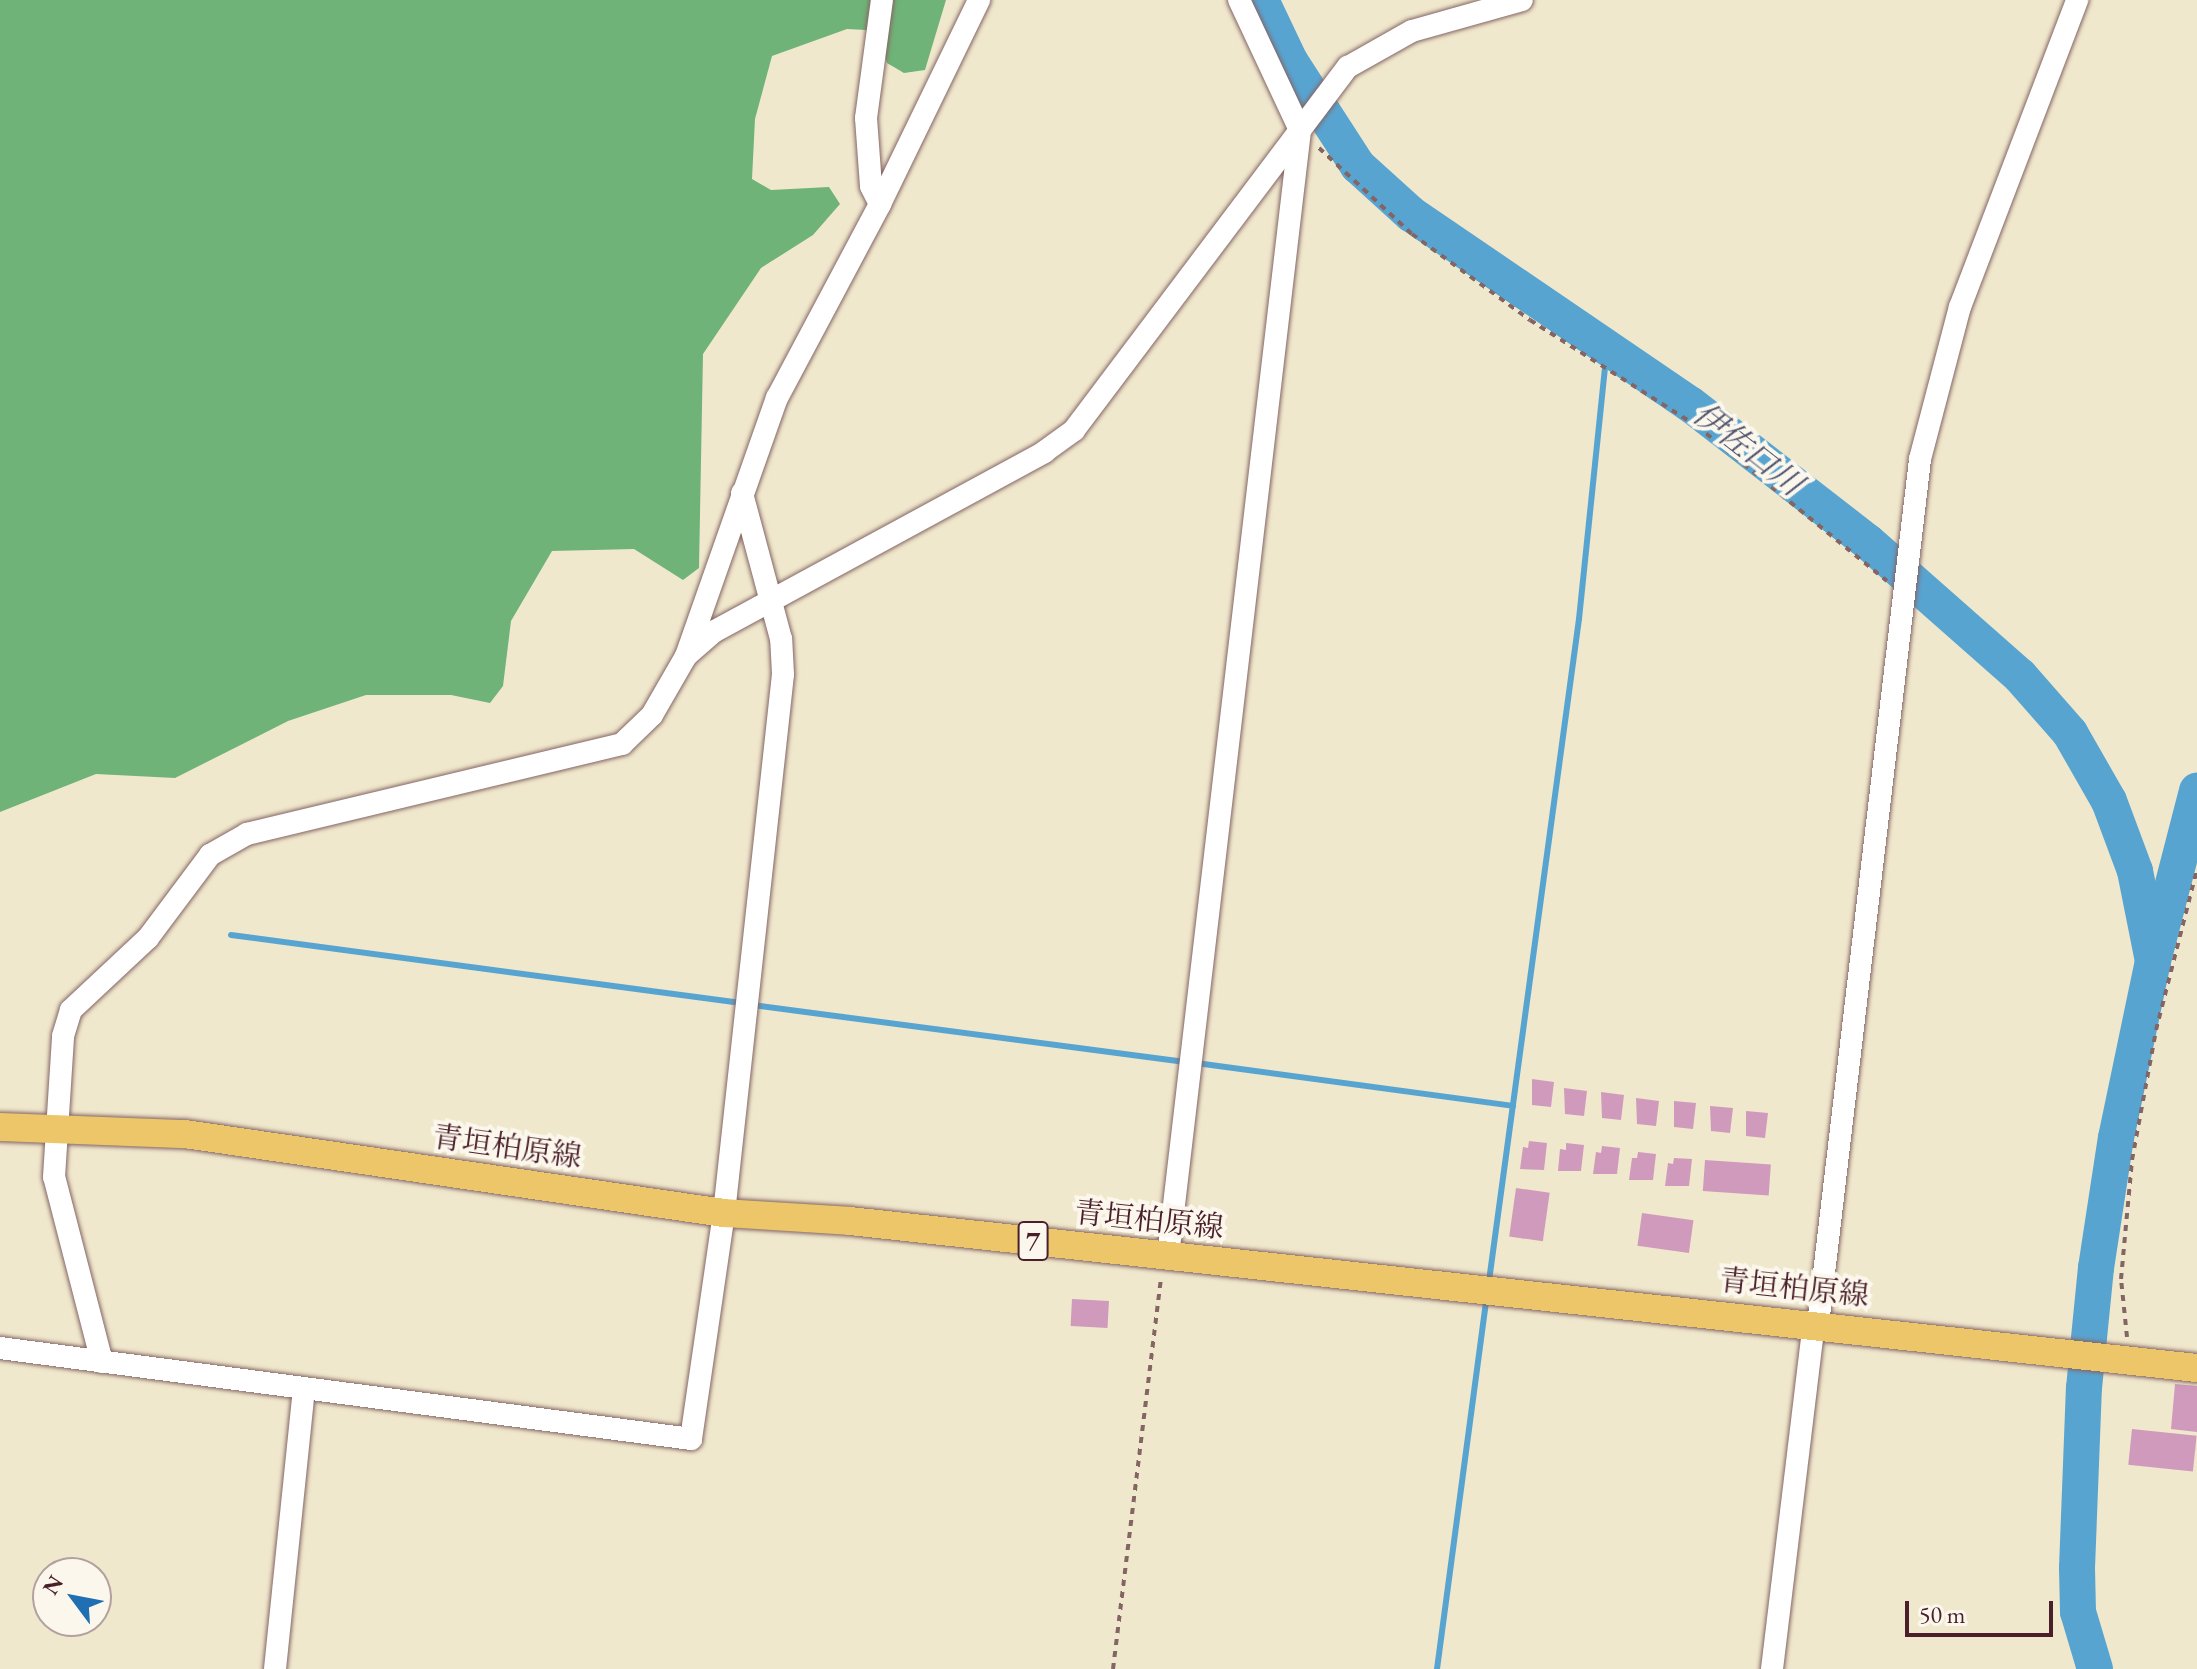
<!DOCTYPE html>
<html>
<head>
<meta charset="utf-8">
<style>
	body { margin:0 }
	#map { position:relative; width:2197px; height:1669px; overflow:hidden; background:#f0e8cd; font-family:"EB Garamond","Noto Serif JP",serif }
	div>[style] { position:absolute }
	.forest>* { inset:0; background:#6fb378 }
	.stream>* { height:6px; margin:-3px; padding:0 3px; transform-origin:3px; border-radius:3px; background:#58a4d1 }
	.river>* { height:36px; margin:-18px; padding:0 18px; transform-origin:18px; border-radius:18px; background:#58a4d1 }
	.building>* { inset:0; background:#d09abc; transform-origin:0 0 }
	.path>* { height:4px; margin-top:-2px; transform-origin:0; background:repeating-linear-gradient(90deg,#846564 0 6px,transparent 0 12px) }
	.roads { filter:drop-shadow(0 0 2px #846564) drop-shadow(0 0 2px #846564) }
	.minor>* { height:22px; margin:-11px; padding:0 11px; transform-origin:11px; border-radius:11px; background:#fff }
	.major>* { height:28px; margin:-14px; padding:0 14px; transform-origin:14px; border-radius:14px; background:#ecc669 }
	span { translate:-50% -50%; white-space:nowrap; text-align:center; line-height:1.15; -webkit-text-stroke:8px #fbf7ec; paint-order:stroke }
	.shield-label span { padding:2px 6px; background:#fbf7ec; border:2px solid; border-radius:6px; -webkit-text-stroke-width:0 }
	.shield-label { font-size:28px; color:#4a1f2b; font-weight:700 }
	.street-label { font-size:30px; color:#4a1f2b }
	.water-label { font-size:32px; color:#50546d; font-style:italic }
	.north { position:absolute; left:32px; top:1557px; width:80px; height:80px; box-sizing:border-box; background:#fbf7ec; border:2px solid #b4a19f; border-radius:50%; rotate:302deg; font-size:22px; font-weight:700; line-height:32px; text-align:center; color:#4a1f2b }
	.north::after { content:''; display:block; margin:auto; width:28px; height:36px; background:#1f6fb2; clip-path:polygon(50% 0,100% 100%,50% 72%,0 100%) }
	.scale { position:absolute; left:1905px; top:1601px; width:148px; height:36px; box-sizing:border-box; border:4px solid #4a1f2b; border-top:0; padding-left:10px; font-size:24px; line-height:28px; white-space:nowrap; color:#4a1f2b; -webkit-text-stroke:6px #fbf7ec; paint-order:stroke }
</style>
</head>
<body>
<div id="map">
	<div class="forest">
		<div style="clip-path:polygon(0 0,946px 0,925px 70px,904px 73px,887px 63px,881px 44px,866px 30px,847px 29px,772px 56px,755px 119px,752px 179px,771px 190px,829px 187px,840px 204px,813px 235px,761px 268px,703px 354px,699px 568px,683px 580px,634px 549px,552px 551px,511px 621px,503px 686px,490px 703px,451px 695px,366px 695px,288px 721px,175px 778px,96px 774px,0 812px)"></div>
	</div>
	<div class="stream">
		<div style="left:231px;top:935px;width:515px;rotate:7.59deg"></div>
		<div style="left:752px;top:1005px;width:437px;rotate:7.5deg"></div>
		<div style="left:1196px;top:1063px;width:320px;rotate:7.7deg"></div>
		<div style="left:1489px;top:1281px;width:668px;rotate:-82.26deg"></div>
		<div style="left:1579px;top:619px;width:271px;rotate:-84.1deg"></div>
		<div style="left:1437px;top:1669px;width:376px;rotate:-82.4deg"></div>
	</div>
	<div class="river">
		<div style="left:1261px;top:0;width:68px;rotate:64.6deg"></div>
		<div style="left:1290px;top:61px;width:125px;rotate:57.1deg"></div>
		<div style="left:1358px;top:166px;width:72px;rotate:42.2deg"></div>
		<div style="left:1411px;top:214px;width:338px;rotate:34.3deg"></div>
		<div style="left:1690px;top:404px;width:225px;rotate:37.8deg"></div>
		<div style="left:1868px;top:542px;width:203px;rotate:41.4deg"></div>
		<div style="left:2020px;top:676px;width:76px;rotate:48.7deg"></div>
		<div style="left:2070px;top:733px;width:78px;rotate:60.2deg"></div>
		<div style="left:2109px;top:801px;width:75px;rotate:69.6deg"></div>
		<div style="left:2135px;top:871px;width:92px;rotate:78.7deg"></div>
		<div style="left:2095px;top:1669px;width:59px;rotate:-106.6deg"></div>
		<div style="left:2078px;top:1612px;width:44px;rotate:-91.3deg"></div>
		<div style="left:2077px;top:1568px;width:180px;rotate:-87.8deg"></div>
		<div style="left:2084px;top:1388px;width:121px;rotate:-84.3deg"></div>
		<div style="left:2096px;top:1268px;width:132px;rotate:-81.3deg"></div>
		<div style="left:2116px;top:1138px;width:181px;rotate:-78.2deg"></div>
		<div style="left:2153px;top:961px;width:176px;rotate:-75.5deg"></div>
	</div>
	<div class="building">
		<div style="clip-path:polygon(1532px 1079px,1554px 1082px,1551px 1107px,1532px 1105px)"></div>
		<div style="clip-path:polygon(1564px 1088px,1587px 1091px,1584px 1116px,1565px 1114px)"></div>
		<div style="clip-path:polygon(1601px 1092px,1624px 1095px,1621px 1120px,1602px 1118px)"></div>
		<div style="clip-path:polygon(1636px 1098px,1659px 1101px,1656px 1126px,1637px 1124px)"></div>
		<div style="clip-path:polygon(1674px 1101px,1696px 1103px,1693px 1129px,1674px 1127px)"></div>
		<div style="clip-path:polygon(1710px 1106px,1733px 1108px,1730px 1133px,1711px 1131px)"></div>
		<div style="clip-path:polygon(1746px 1111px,1768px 1113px,1765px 1138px,1746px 1136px)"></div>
		<div style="clip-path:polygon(1529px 1141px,1547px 1143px,1544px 1170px,1520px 1169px,1523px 1147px,1528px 1148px)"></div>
		<div style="clip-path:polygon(1566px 1143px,1584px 1145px,1581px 1171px,1558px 1171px,1560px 1149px,1566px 1150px)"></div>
		<div style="clip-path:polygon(1602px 1146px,1620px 1148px,1617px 1174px,1593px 1174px,1596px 1152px,1601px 1153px)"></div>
		<div style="clip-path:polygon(1638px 1152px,1656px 1154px,1653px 1180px,1629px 1180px,1632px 1158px,1637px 1158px)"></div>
		<div style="clip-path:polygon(1674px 1158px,1692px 1159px,1689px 1186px,1665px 1186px,1668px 1163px,1673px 1164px)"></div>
		<div style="left:1705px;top:1160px;width:66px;height:31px;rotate:4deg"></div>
		<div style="left:1516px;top:1188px;width:34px;height:49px;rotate:8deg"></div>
		<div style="left:1642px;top:1213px;width:52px;height:33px;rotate:8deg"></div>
		<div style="left:1072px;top:1299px;width:37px;height:27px;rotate:3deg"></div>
		<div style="clip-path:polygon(2175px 1384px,2197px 1386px,2197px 1432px,2171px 1429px)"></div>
		<div style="left:2132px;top:1429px;width:65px;height:36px;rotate:6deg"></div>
	</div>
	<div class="path">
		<div style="left:1319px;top:148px;width:127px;rotate:42.8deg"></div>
		<div style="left:1412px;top:234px;width:146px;rotate:36.1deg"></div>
		<div style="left:1530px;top:320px;width:198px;rotate:32.4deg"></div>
		<div style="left:1697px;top:426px;width:245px;rotate:39.2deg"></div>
		<div style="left:2127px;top:1337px;width:58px;rotate:-95.9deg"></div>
		<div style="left:2121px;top:1279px;width:120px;rotate:-84.7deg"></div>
		<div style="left:2132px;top:1160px;width:132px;rotate:-79.5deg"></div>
		<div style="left:2156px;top:1030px;width:166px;rotate:-75.7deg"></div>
		<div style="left:1113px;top:1669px;width:394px;rotate:-83deg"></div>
	</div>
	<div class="roads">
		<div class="minor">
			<div style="left:880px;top:204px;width:20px;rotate:-117deg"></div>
			<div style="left:871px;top:186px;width:68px;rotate:-94.2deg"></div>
			<div style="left:866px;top:118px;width:119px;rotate:-82.3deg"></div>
			<div style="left:686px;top:656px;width:274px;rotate:-70.6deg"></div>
			<div style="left:777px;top:398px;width:220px;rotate:-62deg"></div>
			<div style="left:880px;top:204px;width:227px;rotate:-64.1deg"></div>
			<div style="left:1168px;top:1256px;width:1134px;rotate:-83.31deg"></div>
			<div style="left:1300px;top:130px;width:144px;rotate:-115.1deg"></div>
			<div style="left:1818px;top:1324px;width:871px;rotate:-83.27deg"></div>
			<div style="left:1920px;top:459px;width:157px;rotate:-75.3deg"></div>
			<div style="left:1960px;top:307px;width:329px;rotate:-69.1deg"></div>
			<div style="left:0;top:1348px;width:697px;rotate:7.5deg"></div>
			<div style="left:691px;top:1439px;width:228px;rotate:-81.7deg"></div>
			<div style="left:724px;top:1213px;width:542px;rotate:-83.75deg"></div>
			<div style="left:783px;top:674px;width:35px;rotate:-93deg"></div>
			<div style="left:781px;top:639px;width:151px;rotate:-105deg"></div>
			<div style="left:102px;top:1362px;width:191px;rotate:-104.5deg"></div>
			<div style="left:54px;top:1177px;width:141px;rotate:-86.3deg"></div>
			<div style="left:63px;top:1036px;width:27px;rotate:-73deg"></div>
			<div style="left:71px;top:1010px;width:105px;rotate:-43.1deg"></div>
			<div style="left:148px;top:938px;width:104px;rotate:-53.2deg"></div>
			<div style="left:210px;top:855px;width:43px;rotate:-29.6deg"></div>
			<div style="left:247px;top:834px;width:386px;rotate:-13.5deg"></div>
			<div style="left:622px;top:744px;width:42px;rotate:-44deg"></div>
			<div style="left:652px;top:715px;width:68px;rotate:-60deg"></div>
			<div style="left:686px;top:656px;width:38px;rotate:-41deg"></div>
			<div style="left:715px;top:631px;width:375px;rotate:-28.5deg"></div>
			<div style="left:1044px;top:452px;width:37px;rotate:-36deg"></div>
			<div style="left:1074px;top:430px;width:455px;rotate:-53deg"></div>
			<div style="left:1348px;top:67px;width:73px;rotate:-29.4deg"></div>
			<div style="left:1412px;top:31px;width:114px;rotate:-15.7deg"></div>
			<div style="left:275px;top:1669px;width:281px;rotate:-84.1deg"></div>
			<div style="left:1772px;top:1669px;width:348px;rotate:-83.1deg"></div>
		</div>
		<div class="major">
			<div style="left:0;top:1127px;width:185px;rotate:2.2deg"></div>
			<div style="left:185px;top:1134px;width:545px;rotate:8.34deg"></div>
			<div style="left:724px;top:1213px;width:126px;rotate:3.6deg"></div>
			<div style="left:850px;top:1221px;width:1355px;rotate:6.23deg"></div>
		</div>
	</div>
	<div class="shield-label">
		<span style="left:1033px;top:1241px">7</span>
	</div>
	<div class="street-label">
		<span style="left:507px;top:1147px;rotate:8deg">青垣柏原線</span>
		<span style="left:1149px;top:1220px;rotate:6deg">青垣柏原線</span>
		<span style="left:1794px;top:1288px;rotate:6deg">青垣柏原線</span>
	</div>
	<div class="water-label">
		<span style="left:1748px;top:449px;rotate:38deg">伊佐口川</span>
	</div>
	<div class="north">N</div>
	<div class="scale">50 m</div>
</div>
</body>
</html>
